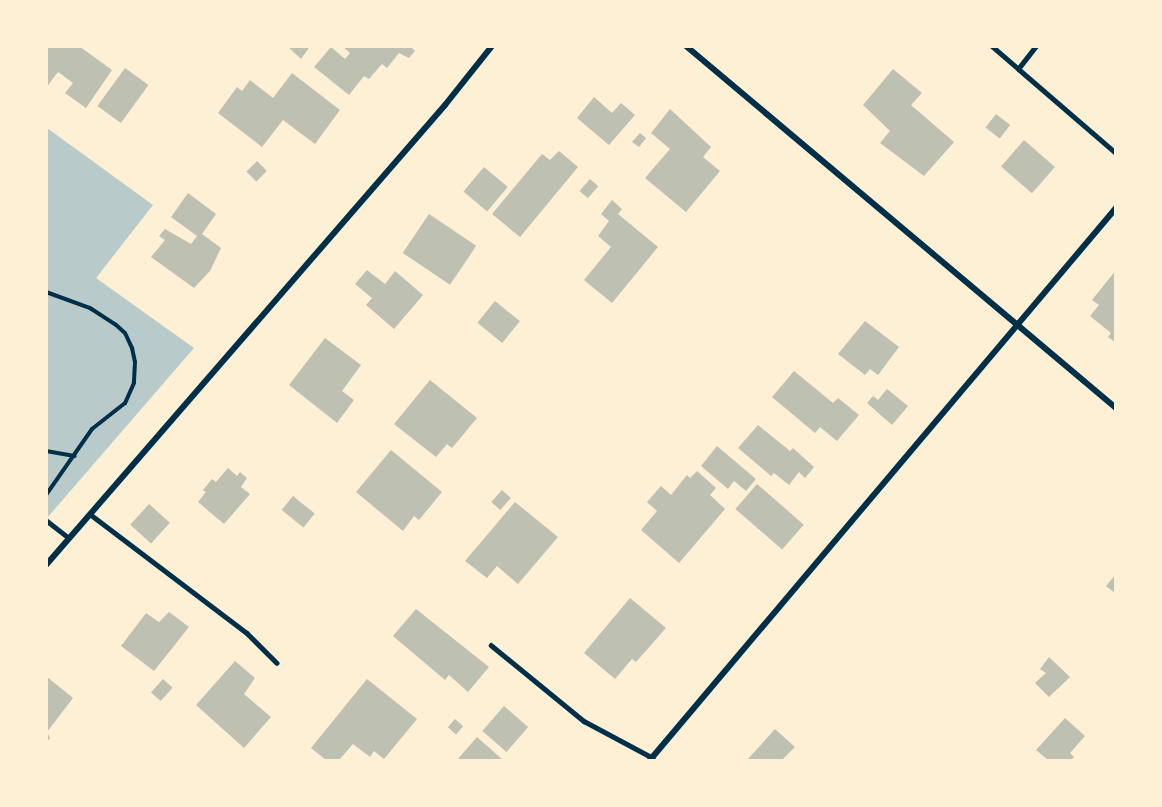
<!DOCTYPE html>
<html>
<head>
<meta charset="utf-8">
<style>
	body { margin:0 }
	#map { position:relative; width:1162px; height:807px; overflow:hidden; background:#fdf0d5; font-family:"Nunito Sans",sans-serif }
	div>[style] { position:absolute }
	.green>* { inset:0; background:#b9caca }
	.building>* { inset:0; background:#bec0b2; transform-origin:0 0 }
	.path>* { height:4px; margin:-2px; padding:0 2px; transform-origin:2px; border-radius:2px; background:#003049 }
	.service>* { height:4.5px; margin:-2.25px; padding:0 2.25px; transform-origin:2.25px; border-radius:2.25px; background:#003049 }
	.minor>* { height:6px; margin:-3px; padding:0 3px; transform-origin:3px; border-radius:3px; background:#003049 }
	span { translate:-50% -50%; white-space:nowrap; text-align:center; line-height:1.15; -webkit-text-stroke:4.5px #fdf0d5; paint-order:stroke }
	.frame { position:absolute; inset:0; border:48px solid #fdf0d5; pointer-events:none }
</style>
</head>
<body>
<div id="map">
	<div class="green">
		<div style="clip-path:polygon(47px 128px,153px 205px,96px 278px,194px 348px,47px 518px)"></div>
	</div>
	<div class="building">
		<div style="clip-path:polygon(46px 46px,79px 46px,112px 70px,86px 108px,65px 93px,73px 83px,58px 72px,46px 88px)"></div>
		<div style="clip-path:polygon(287px 46px,307px 46px,309px 48px,301px 59px)"></div>
		<div style="clip-path:polygon(342px 46px,410px 46px,415px 51px,409px 58px,399px 53px,387px 68px,382px 64px,369px 79px,364px 76px,349px 95px,314px 67px,331px 47px,345px 59px,350px 53px)"></div>
		<div style="left:125px;top:68px;width:29px;height:47px;rotate:36deg"></div>
		<div style="clip-path:polygon(893px 69px,922px 93px,911px 105px,954px 142px,924px 176px,880px 143px,890px 131px,863px 105px)"></div>
		<div style="clip-path:polygon(292px 73px,340px 110px,315px 144px,283px 120px,262px 147px,218px 113px,237px 87px,242px 91px,250px 80px,273px 98px)"></div>
		<div style="clip-path:polygon(594px 97px,612px 113px,621px 103px,635px 115px,609px 145px,577px 118px)"></div>
		<div style="clip-path:polygon(670px 109px,711px 147px,703px 157px,720px 171px,686px 212px,645px 178px,670px 149px,651px 133px)"></div>
		<div style="left:996px;top:114px;width:18px;height:17px;rotate:38deg"></div>
		<div style="clip-path:polygon(640px 133px,646px 138px,639px 147px,632px 142px)"></div>
		<div style="left:1024px;top:140px;width:41px;height:35px;rotate:41deg"></div>
		<div style="clip-path:polygon(559px 151px,578px 167px,520px 237px,492px 214px,542px 154px,550px 160px)"></div>
		<div style="left:257px;top:161px;width:14px;height:15px;rotate:45deg"></div>
		<div style="left:484px;top:167px;width:31px;height:32px;rotate:40deg"></div>
		<div style="left:590px;top:179px;width:11px;height:16px;rotate:41deg"></div>
		<div style="clip-path:polygon(188px 193px,216px 214px,202px 234px,221px 248px,210px 271px,194px 288px,151px 257px,165px 240px,159px 236px,165px 229px,191px 244px,197px 236px,171px 217px)"></div>
		<div style="clip-path:polygon(612px 200px,622px 209px,618px 214px,658px 247px,612px 303px,584px 280px,611px 247px,598px 236px,609px 221px,601px 214px)"></div>
		<div style="left:429px;top:214px;width:57px;height:47px;rotate:34deg"></div>
		<div style="clip-path:polygon(367px 270px,385px 284px,395px 271px,423px 295px,394px 329px,366px 305px,372px 298px,355px 284px)"></div>
		<div style="clip-path:polygon(1116px 270px,1116px 343px,1108px 337px,1111px 333px,1090px 316px,1099px 305px,1092px 300px)"></div>
		<div style="left:495px;top:301px;width:32px;height:28px;rotate:39deg"></div>
		<div style="clip-path:polygon(865px 321px,899px 347px,878px 375px,870px 369px,865px 375px,838px 354px)"></div>
		<div style="clip-path:polygon(325px 338px,361px 365px,342px 391px,354px 400px,337px 423px,289px 385px)"></div>
		<div style="clip-path:polygon(794px 371px,833px 403px,838px 398px,859px 415px,837px 441px,820px 427px,815px 433px,772px 397px)"></div>
		<div style="clip-path:polygon(430px 380px,477px 418px,452px 448px,447px 444px,436px 457px,394px 424px)"></div>
		<div style="clip-path:polygon(887px 389px,908px 406px,892px 425px,867px 403px,873px 396px,878px 400px)"></div>
		<div style="clip-path:polygon(758px 425px,790px 451px,793px 448px,814px 467px,805px 478px,799px 472px,789px 485px,774px 473px,771px 476px,738px 448px)"></div>
		<div style="clip-path:polygon(717px 446px,756px 479px,746px 491px,734px 481px,728px 489px,701px 466px)"></div>
		<div style="clip-path:polygon(391px 450px,442px 492px,419px 520px,414px 516px,403px 531px,356px 492px)"></div>
		<div style="clip-path:polygon(228px 468px,237px 476px,240px 472px,247px 478px,241px 487px,250px 494px,224px 524px,198px 502px,206px 492px,203px 490px,212px 479px,216px 482px)"></div>
		<div style="clip-path:polygon(697px 471px,716px 488px,710px 495px,725px 509px,679px 563px,641px 530px,657px 511px,647px 502px,661px 486px,671px 495px,687px 475px,690px 478px)"></div>
		<div style="left:757px;top:484px;width:62px;height:33px;rotate:41deg"></div>
		<div style="left:502px;top:490px;width:12px;height:16px;rotate:42deg"></div>
		<div style="left:293px;top:496px;width:28px;height:18px;rotate:39deg"></div>
		<div style="clip-path:polygon(515px 502px,558px 537px,518px 584px,497px 566px,487px 578px,465px 561px)"></div>
		<div style="left:149px;top:504px;width:28px;height:28px;rotate:42deg"></div>
		<div style="clip-path:polygon(1116px 574px,1116px 594px,1106px 586px)"></div>
		<div style="clip-path:polygon(630px 598px,666px 628px,636px 662px,632px 659px,615px 679px,584px 653px)"></div>
		<div style="clip-path:polygon(416px 609px,489px 667px,468px 692px,449px 675px,445px 680px,393px 636px)"></div>
		<div style="clip-path:polygon(169px 612px,189px 627px,154px 671px,121px 646px,146px 613px,159px 622px)"></div>
		<div style="clip-path:polygon(1049px 657px,1070px 677px,1049px 697px,1035px 683px,1046px 673px,1040px 669px)"></div>
		<div style="clip-path:polygon(235px 661px,255px 678px,244px 694px,271px 717px,244px 748px,196px 705px)"></div>
		<div style="clip-path:polygon(46px 676px,73px 698px,47px 732px,50px 738px,46px 743px)"></div>
		<div style="left:163px;top:679px;width:13px;height:18px;rotate:42deg"></div>
		<div style="clip-path:polygon(367px 679px,417px 719px,384px 759px,374px 751px,370px 757px,353px 744px,339px 760px,326px 760px,311px 748px)"></div>
		<div style="left:504px;top:706px;width:32px;height:33px;rotate:41deg"></div>
		<div style="clip-path:polygon(1065px 718px,1085px 736px,1070px 753px,1074px 757px,1071px 760px,1048px 760px,1036px 750px)"></div>
		<div style="left:455px;top:719px;width:11px;height:11px;rotate:41deg"></div>
		<div style="clip-path:polygon(775px 729px,795px 747px,782px 760px,747px 760px)"></div>
		<div style="clip-path:polygon(477px 737px,503px 760px,457px 760px)"></div>
	</div>
	<div class="path">
		<div style="left:46px;top:292px;width:47px;rotate:20deg"></div>
		<div style="left:90px;top:308px;width:30px;rotate:33deg"></div>
		<div style="left:115px;top:324px;width:13px;rotate:42deg"></div>
		<div style="left:125px;top:333px;width:17px;rotate:65deg"></div>
		<div style="left:132px;top:348px;width:14px;rotate:78deg"></div>
		<div style="left:135px;top:362px;width:21px;rotate:93deg"></div>
		<div style="left:134px;top:383px;width:22px;rotate:114deg"></div>
		<div style="left:125px;top:403px;width:42px;rotate:141.8deg"></div>
		<div style="left:92px;top:429px;width:80px;rotate:124.9deg"></div>
		<div style="left:46px;top:451px;width:29px;rotate:10deg"></div>
	</div>
	<div class="service">
		<div style="left:992px;top:46px;width:164px;rotate:40.8deg"></div>
		<div style="left:1018px;top:69px;width:29px;rotate:-52deg"></div>
		<div style="left:90px;top:514px;width:197px;rotate:37.2deg"></div>
		<div style="left:247px;top:633px;width:42px;rotate:45deg"></div>
		<div style="left:46px;top:520px;width:29px;rotate:38deg"></div>
		<div style="left:491px;top:645px;width:120px;rotate:39.3deg"></div>
		<div style="left:584px;top:721px;width:78px;rotate:28.2deg"></div>
	</div>
	<div class="minor">
		<div style="left:686px;top:46px;width:562px;rotate:40.09deg"></div>
		<div style="left:46px;top:565px;width:609px;rotate:-49.06deg"></div>
		<div style="left:445px;top:105px;width:75px;rotate:-51.5deg"></div>
		<div style="left:650px;top:760px;width:722px;rotate:-49.83deg"></div>
	</div>
	<div class="frame"></div>
</div>
</body>
</html>
